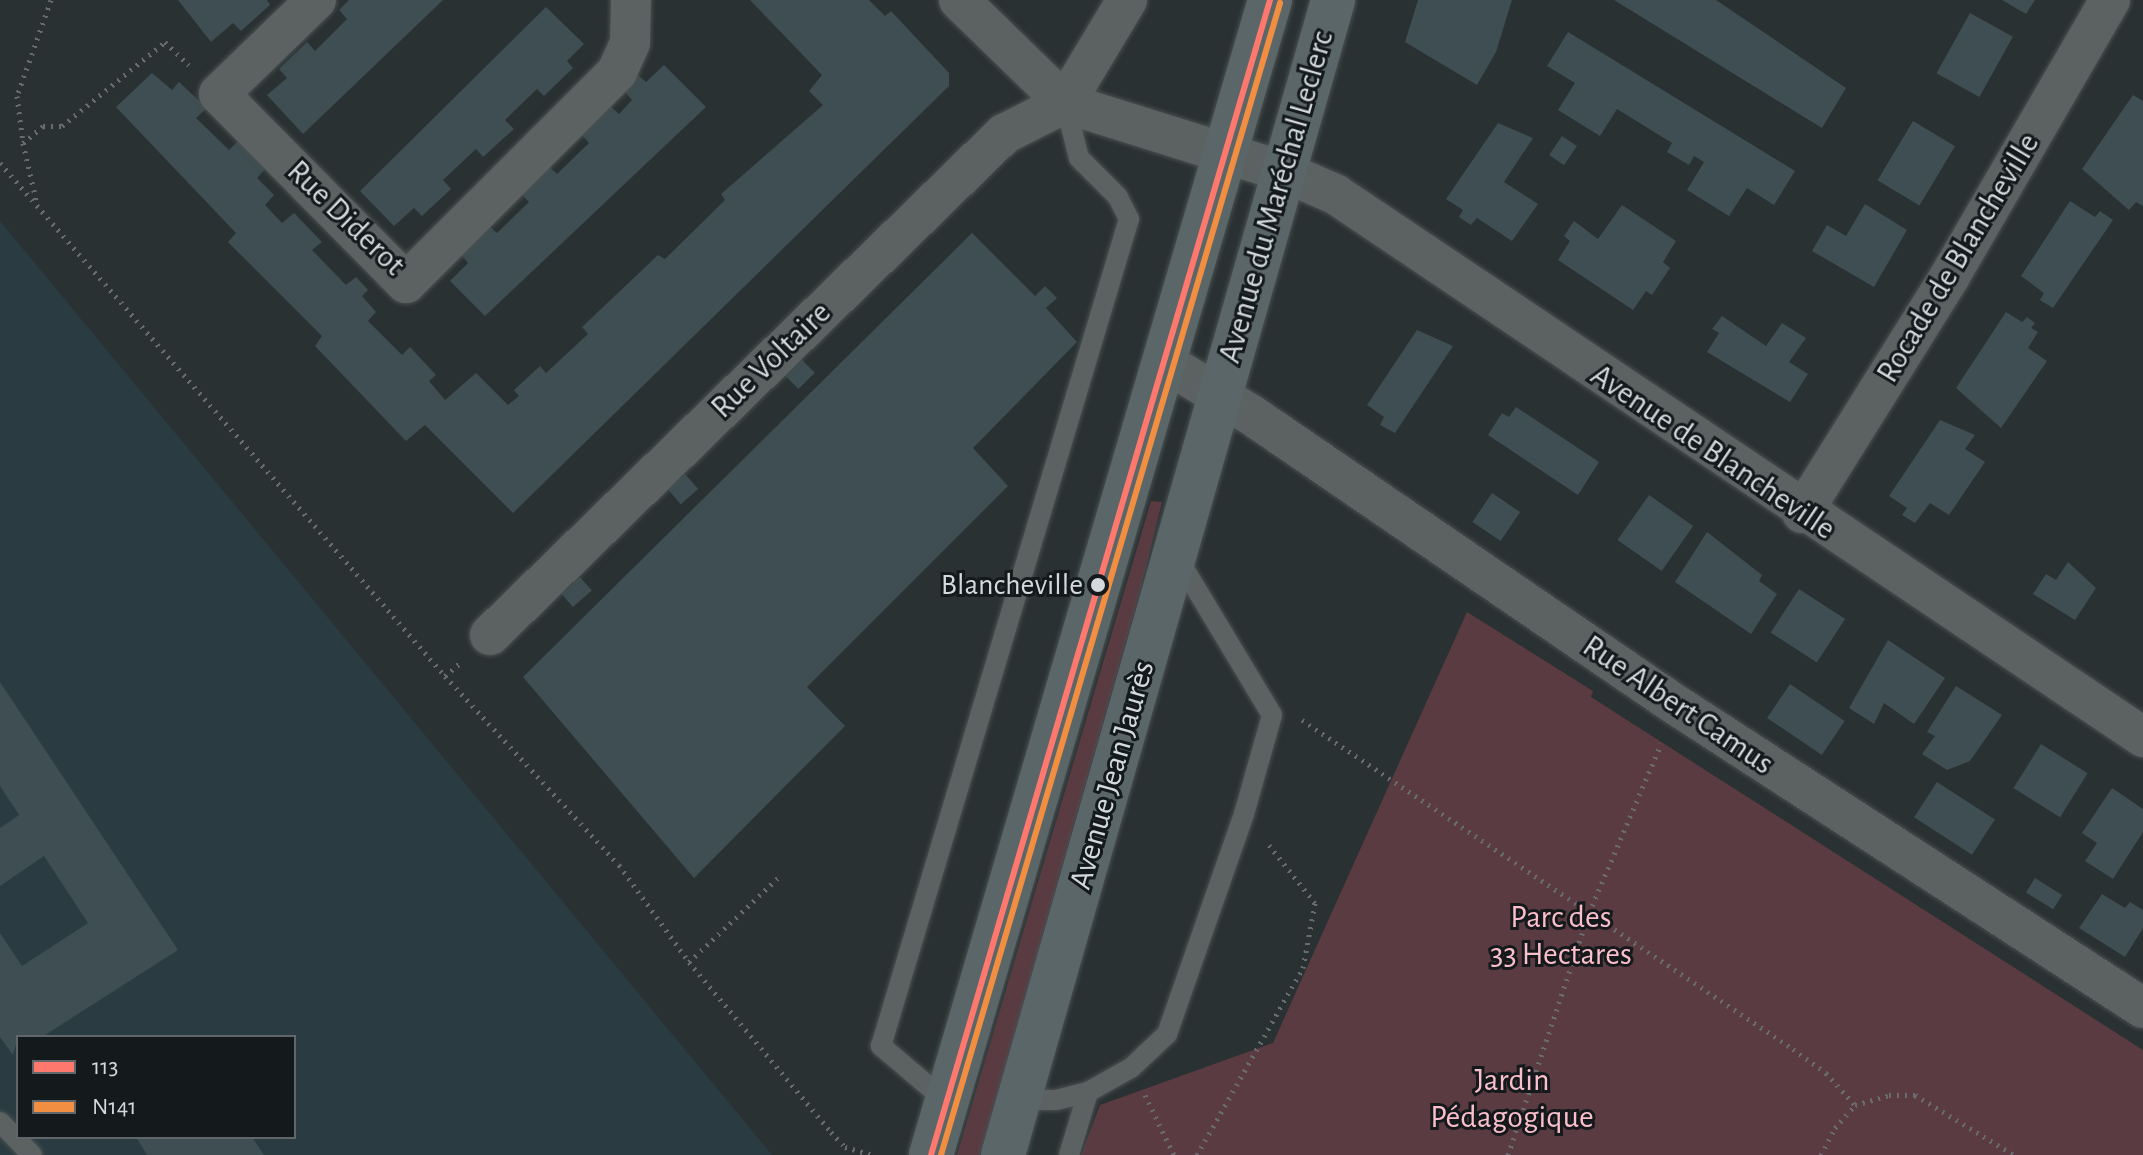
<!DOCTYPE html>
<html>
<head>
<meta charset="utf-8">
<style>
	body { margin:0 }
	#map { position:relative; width:2143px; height:1155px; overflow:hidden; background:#2a3132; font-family:"Alegreya Sans",sans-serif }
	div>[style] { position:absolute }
	.built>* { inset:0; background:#2a3c41 }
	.green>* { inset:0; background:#5a3b42 }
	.building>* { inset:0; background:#3e4e52; transform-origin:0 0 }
	.path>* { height:5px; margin-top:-2.5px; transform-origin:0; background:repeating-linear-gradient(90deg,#686c6e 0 2px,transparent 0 8px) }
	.roads { filter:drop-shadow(0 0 2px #494f50) drop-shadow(0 0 2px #494f50) }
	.service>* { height:20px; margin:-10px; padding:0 10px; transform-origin:10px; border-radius:10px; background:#5c6162 }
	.minor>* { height:40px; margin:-20px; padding:0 20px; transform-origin:20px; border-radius:20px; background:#5c6162 }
	.primary>* { height:44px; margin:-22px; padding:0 22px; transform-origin:22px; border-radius:22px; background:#5b6668 }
	.bus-1>* { height:6px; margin:-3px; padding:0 3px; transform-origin:3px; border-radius:3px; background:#ff786d }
	.bus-2>* { height:6px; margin:-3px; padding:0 3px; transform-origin:3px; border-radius:3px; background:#f28e42 }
	.dots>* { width:22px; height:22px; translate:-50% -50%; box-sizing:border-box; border:4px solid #14191b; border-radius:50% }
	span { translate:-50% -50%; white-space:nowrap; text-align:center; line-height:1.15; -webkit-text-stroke:6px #14191b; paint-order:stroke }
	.bus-label { font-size:30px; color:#d3dadd }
	.right { translate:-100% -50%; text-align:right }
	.street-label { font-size:32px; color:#d3dadd }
	.park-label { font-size:32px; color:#fbbecb }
	.legend { position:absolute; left:16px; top:1035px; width:280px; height:104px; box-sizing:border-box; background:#14191b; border:2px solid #606669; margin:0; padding:10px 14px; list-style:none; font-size:24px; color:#d3dadd }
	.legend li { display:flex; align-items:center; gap:16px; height:40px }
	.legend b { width:40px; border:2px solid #606669 }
</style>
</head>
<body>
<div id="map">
	<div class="built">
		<div style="clip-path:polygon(evenodd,0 221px,772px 1155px,0 1155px,0 221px,18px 1037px,294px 1037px,294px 1137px,18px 1137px,18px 1037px)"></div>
	</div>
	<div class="green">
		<div style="clip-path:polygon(1151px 501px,1162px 502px,1141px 588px,980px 1155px,957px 1155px)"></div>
		<div style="clip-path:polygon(1467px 612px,1593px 691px,1591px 697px,2143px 1050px,2143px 1155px,1081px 1155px,1100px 1105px,1273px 1043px)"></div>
	</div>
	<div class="building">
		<div style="clip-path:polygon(178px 0,267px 0,270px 5px,241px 31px,233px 23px,211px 42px)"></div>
		<div style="clip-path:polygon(349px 0,443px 0,303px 134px,267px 95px,287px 78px,279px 69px,307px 42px,315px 51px,347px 19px,339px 10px)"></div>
		<div style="clip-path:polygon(750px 0,869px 0,885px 16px,891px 11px,949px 73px,949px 86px,513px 513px,425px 425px,406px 441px,315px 346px,322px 336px,228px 242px,236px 233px,116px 107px,152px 73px,172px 90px,179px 82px,207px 108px,196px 118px,229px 150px,238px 141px,265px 169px,257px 178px,274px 195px,265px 205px,282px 223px,294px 213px,322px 242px,312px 250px,346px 285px,356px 277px,368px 290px,362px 296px,376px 312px,368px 321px,402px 355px,410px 347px,436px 375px,429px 381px,445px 400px,476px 373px,508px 405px,519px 396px,514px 390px,540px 366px,546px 373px,588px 334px,582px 327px,658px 255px,665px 259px,725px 200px,721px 194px,823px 105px,809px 91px,822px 75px)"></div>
		<div style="clip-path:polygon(1418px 0,1512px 0,1496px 52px,1477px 85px,1405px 42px)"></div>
		<div style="clip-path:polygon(1614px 0,1716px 0,1846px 88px,1822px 128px)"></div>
		<div style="clip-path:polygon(2002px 0,2035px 0,2026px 14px)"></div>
		<div style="clip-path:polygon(546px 7px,584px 44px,567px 61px,573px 68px,544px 96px,537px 89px,505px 120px,514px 129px,483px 157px,476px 149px,443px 180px,451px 189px,422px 216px,414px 208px,394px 226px,360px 191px)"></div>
		<div style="left:1970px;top:13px;width:49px;height:69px;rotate:29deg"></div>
		<div style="clip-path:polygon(1568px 32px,1795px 171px,1774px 205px,1747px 188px,1729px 216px,1687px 190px,1704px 162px,1694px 156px,1689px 165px,1667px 152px,1672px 143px,1617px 109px,1600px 136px,1558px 110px,1575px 83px,1547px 66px)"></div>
		<div style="clip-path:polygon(664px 65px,706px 107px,485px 316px,450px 281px,468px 263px,458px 251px,488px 225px,497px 233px,529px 202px,520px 193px,547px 165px,557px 174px,589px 143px,580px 133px,608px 104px,619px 114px,632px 100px,623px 90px,638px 75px,646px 82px)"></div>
		<div style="clip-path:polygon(2133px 95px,2143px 101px,2143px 206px,2136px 202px,2129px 210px,2082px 169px)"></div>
		<div style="left:1913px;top:121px;width:49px;height:69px;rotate:31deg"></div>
		<div style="clip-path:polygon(1498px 123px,1533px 138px,1504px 182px,1538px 204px,1512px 241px,1477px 218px,1471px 225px,1459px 217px,1463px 210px,1446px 199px)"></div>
		<div style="left:1562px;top:136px;width:18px;height:23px;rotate:34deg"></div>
		<div style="clip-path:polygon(2070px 201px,2095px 217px,2100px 211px,2113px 220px,2053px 308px,2040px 300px,2044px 293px,2021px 276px)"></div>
		<div style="clip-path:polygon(1865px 204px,1907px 230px,1874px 287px,1812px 251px,1827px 225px,1846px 236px)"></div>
		<div style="clip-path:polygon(1622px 205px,1676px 241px,1663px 262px,1670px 268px,1652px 295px,1646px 291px,1633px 310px,1558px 260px,1570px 241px,1564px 236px,1574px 221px,1598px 239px)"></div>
		<div style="clip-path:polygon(972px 233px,1035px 296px,1045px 286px,1057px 298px,1046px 308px,1077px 342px,973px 448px,1008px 486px,807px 687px,845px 726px,694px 878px,523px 677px)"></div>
		<div style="clip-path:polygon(2006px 312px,2022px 322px,2027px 317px,2035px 323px,2031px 328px,2038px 332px,2028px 348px,2047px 361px,2001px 428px,1956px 388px)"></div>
		<div style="clip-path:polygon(1722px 316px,1766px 346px,1782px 323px,1806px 338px,1789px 362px,1808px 374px,1790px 402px,1707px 352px,1719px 333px,1712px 329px)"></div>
		<div style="clip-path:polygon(1417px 330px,1453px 346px,1395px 433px,1380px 425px,1384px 417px,1367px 405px)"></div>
		<div style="left:800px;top:358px;width:21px;height:23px;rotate:45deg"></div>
		<div style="clip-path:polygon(1516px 407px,1599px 462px,1578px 495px,1488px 435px,1502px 413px,1509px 417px)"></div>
		<div style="clip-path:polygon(1940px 420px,1975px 435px,1965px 449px,1985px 462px,1949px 515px,1930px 503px,1915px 523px,1902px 515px,1907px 508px,1889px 496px)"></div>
		<div style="left:685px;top:474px;width:20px;height:23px;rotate:49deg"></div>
		<div style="left:1492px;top:493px;width:34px;height:35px;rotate:34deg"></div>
		<div style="left:1649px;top:495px;width:54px;height:55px;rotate:35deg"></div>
		<div style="clip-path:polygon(1707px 532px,1762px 575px,1759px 581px,1777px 594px,1751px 634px,1675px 582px)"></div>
		<div style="clip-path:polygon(2068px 562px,2096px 588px,2075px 620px,2033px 594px,2046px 574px,2056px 580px)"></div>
		<div style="left:580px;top:577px;width:18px;height:25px;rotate:49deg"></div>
		<div style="left:1799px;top:589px;width:55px;height:52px;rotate:33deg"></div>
		<div style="clip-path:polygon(1888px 640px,1945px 678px,1914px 724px,1884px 703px,1874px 724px,1849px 708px)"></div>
		<div style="clip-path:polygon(0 682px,178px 950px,42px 1037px,18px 1037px,13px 1055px,0 1037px,0 933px,22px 966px,88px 923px,44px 856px,0 886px,0 828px,19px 815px,0 786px)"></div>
		<div style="left:1790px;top:684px;width:66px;height:41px;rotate:34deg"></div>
		<div style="clip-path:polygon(1956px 686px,2002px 715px,1970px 761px,1947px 770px,1922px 754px,1935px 736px,1927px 732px)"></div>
		<div style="left:2041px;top:744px;width:55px;height:52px;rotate:32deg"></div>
		<div style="left:1937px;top:782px;width:69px;height:42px;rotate:33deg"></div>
		<div style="clip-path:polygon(2112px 788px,2143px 809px,2143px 832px,2113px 879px,2085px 861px,2097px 843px,2082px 833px)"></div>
		<div style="left:2035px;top:878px;width:32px;height:17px;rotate:32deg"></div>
		<div style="clip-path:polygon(2102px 894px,2125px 908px,2130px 902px,2143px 910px,2143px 928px,2125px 957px,2079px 928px)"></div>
		<div style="clip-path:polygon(136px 1137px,252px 1137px,264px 1155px,147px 1155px)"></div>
	</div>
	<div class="path">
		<div style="left:51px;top:0;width:102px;rotate:109.5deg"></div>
		<div style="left:17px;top:96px;width:47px;rotate:82.7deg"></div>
		<div style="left:23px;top:143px;width:26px;rotate:-40deg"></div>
		<div style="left:43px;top:126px;width:19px"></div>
		<div style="left:62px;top:126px;width:133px;rotate:-39.2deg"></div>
		<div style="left:165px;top:42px;width:33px;rotate:44deg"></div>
		<div style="left:23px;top:143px;width:63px;rotate:77.1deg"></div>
		<div style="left:0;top:163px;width:679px;rotate:49.06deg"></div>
		<div style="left:445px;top:676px;width:257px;rotate:47.4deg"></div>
		<div style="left:619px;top:865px;width:120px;rotate:54.2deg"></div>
		<div style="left:689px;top:962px;width:222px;rotate:50.1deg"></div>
		<div style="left:831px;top:1132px;width:21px;rotate:47deg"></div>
		<div style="left:845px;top:1147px;width:29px;rotate:16deg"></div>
		<div style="left:445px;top:676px;width:20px;rotate:-41deg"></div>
		<div style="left:1302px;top:720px;width:591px;rotate:33.82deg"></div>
		<div style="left:1793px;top:1049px;width:41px;rotate:36deg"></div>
		<div style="left:1826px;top:1073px;width:43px;rotate:47.8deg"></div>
		<div style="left:689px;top:962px;width:127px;rotate:-43.4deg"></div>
		<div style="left:1145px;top:1095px;width:67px;rotate:64.2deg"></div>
		<div style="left:1197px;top:1155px;width:215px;rotate:-60.5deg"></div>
		<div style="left:1303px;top:968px;width:66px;rotate:-79.5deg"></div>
		<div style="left:1315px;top:903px;width:74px;rotate:-128.4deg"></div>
		<div style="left:1508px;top:1155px;width:255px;rotate:-71.5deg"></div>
		<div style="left:1589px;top:913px;width:184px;rotate:-66.9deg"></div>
		<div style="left:1821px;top:1155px;width:30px;rotate:-63deg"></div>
		<div style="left:1835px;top:1128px;width:30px;rotate:-49deg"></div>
		<div style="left:1855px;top:1105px;width:35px;rotate:-16deg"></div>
		<div style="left:1889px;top:1095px;width:26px"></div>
		<div style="left:1915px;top:1095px;width:116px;rotate:31.2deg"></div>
	</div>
	<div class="roads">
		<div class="service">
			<div style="left:1019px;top:1100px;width:37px"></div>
			<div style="left:1056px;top:1100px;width:33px;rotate:-14deg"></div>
			<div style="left:1088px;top:1092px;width:49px;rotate:-29.2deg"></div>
			<div style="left:1131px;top:1068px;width:50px;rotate:-43.4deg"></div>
			<div style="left:1167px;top:1034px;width:233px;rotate:-70.7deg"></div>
			<div style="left:1244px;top:814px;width:103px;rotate:-74.2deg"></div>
			<div style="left:1272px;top:715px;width:184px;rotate:-121deg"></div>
			<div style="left:947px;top:1102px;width:87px;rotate:-139.7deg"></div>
			<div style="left:881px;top:1046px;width:863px;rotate:-73.31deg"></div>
			<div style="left:1129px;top:219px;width:25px;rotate:-117deg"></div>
			<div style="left:1118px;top:197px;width:55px;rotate:-135deg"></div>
			<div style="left:1079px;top:158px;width:57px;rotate:-104.3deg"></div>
			<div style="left:0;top:1122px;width:46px;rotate:45.9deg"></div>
			<div style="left:1069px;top:1155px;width:66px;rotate:-73.2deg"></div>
		</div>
		<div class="minor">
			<div style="left:316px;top:0;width:135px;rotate:135.9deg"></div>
			<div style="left:219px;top:94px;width:266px;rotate:45.3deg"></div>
			<div style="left:406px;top:283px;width:298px;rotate:-45deg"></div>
			<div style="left:617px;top:72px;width:32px;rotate:-66deg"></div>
			<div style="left:630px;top:43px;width:43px;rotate:-88.7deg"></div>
			<div style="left:1127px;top:0;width:120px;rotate:121deg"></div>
			<div style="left:1065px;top:103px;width:227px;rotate:17.4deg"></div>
			<div style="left:1282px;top:171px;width:58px;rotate:23.5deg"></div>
			<div style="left:1335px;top:194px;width:974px;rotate:33.9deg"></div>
			<div style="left:1166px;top:363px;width:98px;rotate:31.3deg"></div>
			<div style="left:1250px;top:414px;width:512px;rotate:34.34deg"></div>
			<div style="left:1673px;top:703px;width:560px;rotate:32.98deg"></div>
			<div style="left:1802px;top:513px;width:279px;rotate:-58deg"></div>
			<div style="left:1950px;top:276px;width:319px;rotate:-59.9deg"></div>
			<div style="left:490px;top:635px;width:718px;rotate:-44.27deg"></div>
			<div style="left:1004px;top:134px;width:68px;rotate:-26.9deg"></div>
			<div style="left:1065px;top:103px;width:148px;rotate:-135.8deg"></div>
		</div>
		<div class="primary">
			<div style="left:931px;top:1155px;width:1204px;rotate:-73.64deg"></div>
			<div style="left:1003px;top:1155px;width:1201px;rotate:-74.05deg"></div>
		</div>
	</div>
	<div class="bus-1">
		<div style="left:931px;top:1155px;width:1204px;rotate:-73.64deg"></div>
	</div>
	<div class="bus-2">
		<div style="left:941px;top:1155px;width:1201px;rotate:-73.6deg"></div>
	</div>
	<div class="dots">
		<div style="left:1098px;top:585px;background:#d3dadd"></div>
	</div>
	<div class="bus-label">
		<span class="right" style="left:1083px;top:585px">Blancheville</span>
	</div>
	<div class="street-label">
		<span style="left:1276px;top:197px;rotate:-74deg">Avenue du Maréchal Leclerc</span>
		<span style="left:346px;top:218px;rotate:44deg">Rue Diderot</span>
		<span style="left:1958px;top:258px;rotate:-59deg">Rocade de Blancheville</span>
		<span style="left:771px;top:360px;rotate:-44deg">Rue Voltaire</span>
		<span style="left:1713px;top:452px;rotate:34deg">Avenue de Blancheville</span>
		<span style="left:1678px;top:705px;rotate:34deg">Rue Albert Camus</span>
		<span style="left:1112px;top:775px;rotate:-74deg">Avenue Jean Jaurès</span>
	</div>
	<div class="park-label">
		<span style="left:1561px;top:936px">Parc des<br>33 Hectares</span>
		<span style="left:1512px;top:1099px">Jardin<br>Pédagogique</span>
	</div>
	<ul class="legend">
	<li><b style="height:10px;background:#ff786d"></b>113</li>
	<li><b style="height:10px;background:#f28e42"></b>N141</li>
	</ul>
</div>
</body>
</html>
